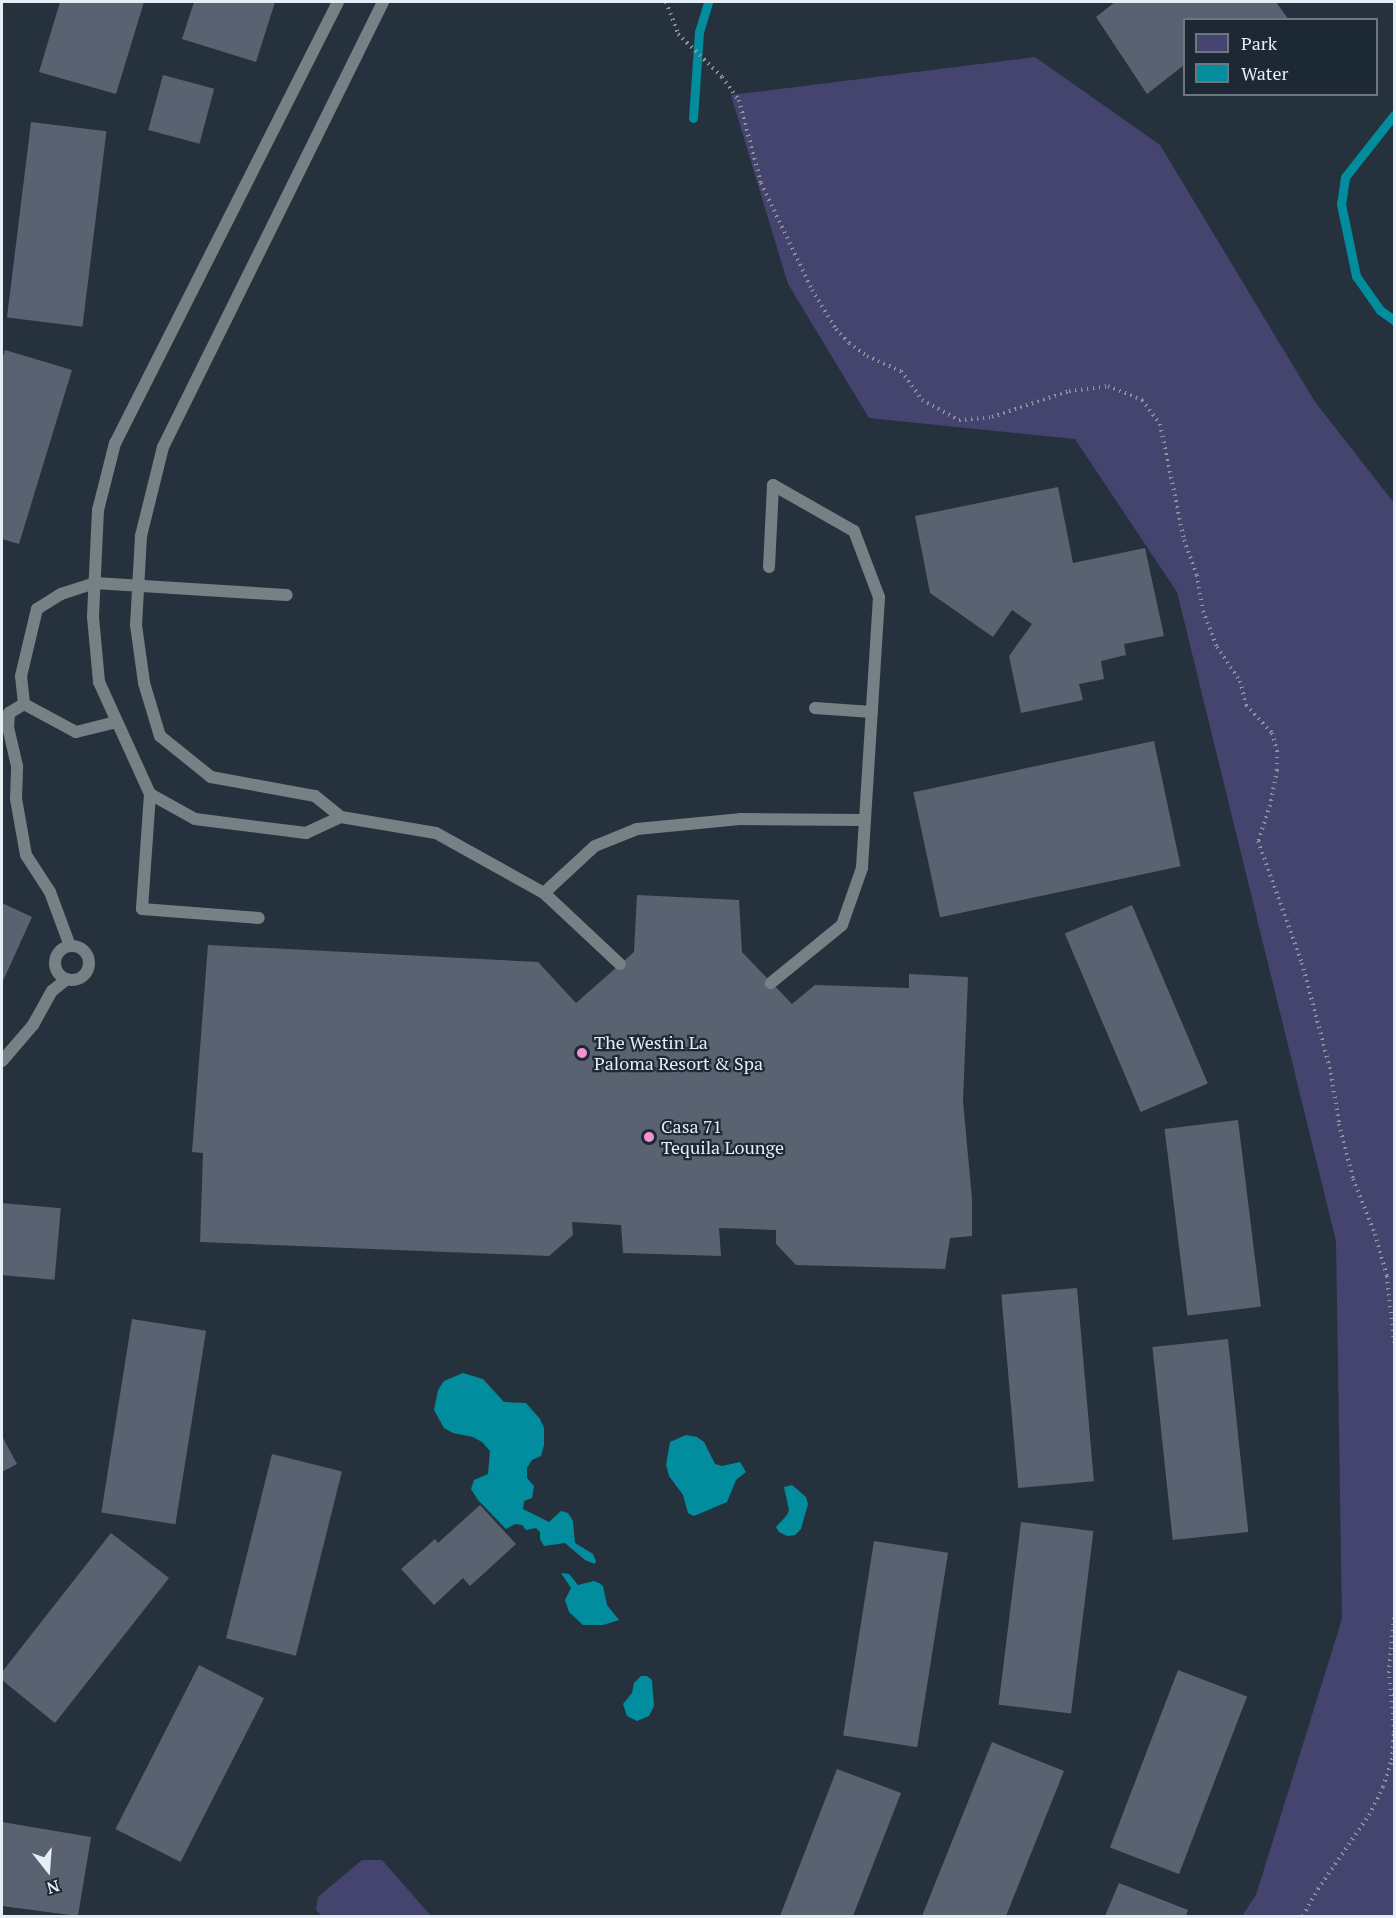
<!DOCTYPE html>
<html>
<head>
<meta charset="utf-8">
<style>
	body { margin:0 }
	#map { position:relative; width:1396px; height:1918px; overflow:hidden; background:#25323e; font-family:"PT Serif",serif }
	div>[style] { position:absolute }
	.green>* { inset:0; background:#45446f }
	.water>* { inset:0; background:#018d9d }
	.stream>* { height:9px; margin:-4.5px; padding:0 4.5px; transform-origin:4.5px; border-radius:4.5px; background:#018d9d }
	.building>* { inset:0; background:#5a6171; transform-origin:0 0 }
	.path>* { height:4px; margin-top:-2px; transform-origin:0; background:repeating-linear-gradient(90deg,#8a959e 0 1.5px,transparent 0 6px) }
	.service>* { height:12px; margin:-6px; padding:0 6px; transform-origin:6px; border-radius:6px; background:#778084 }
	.service>.ring { margin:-6px; padding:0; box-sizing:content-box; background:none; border:12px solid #778084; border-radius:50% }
	.dots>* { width:16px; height:16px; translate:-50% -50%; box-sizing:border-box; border:3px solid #1c2833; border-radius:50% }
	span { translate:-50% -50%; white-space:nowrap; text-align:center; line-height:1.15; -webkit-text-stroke:4.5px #1c2833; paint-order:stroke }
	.poi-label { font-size:18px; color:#e5eef5 }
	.left { translate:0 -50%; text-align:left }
	.frame { position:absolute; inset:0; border:3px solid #e5eef5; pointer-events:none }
	.legend { position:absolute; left:1183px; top:18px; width:195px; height:78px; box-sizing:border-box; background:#1c2833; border:2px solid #6c7781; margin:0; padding:8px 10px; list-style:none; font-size:18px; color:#e5eef5 }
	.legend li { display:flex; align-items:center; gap:12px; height:30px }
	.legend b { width:30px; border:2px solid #6c7781 }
	.north { position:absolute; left:18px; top:1840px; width:60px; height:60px; -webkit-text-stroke:4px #1c2833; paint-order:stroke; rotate:163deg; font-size:16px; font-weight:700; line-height:24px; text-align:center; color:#e5eef5 }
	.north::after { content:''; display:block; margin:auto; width:21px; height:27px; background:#e5eef5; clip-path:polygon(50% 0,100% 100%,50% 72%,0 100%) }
</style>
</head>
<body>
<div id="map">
	<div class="green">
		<div style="clip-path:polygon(1035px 57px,1160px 145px,1315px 402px,1394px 503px,1394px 1916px,1242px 1916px,1256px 1895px,1342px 1619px,1336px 1241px,1177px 592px,1075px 439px,869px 418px,788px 284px,731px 95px)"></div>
		<div style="clip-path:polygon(362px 1860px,382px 1860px,431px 1916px,322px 1916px,316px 1910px,318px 1897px)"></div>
	</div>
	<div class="water">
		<div style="clip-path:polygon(463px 1373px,483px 1379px,504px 1402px,526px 1403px,540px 1419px,544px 1428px,544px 1445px,541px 1456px,532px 1460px,527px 1468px,527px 1478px,534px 1486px,532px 1498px,524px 1501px,523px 1509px,549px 1522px,561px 1511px,568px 1513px,573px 1521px,575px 1543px,593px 1554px,596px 1561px,595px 1564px,585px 1560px,565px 1543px,544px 1546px,540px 1539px,540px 1532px,536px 1528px,526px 1530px,522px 1525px,515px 1524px,506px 1529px,478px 1500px,471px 1489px,474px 1480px,488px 1474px,490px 1451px,482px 1442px,473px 1437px,453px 1433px,444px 1428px,434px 1410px,438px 1390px,444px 1381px)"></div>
		<div style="clip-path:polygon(686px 1435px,697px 1437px,704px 1442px,715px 1464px,722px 1466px,740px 1462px,746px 1472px,736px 1480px,727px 1502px,694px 1516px,688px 1513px,683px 1495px,669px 1476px,666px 1465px,670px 1442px)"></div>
		<div style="clip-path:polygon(792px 1485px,806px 1497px,808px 1504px,801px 1529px,795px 1535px,787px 1536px,779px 1532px,776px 1527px,787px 1515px,789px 1510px,784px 1487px)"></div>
		<div style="clip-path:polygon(561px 1573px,569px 1574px,578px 1585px,594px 1581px,599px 1583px,603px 1586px,607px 1605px,619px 1620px,603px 1625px,583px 1625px,569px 1612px,565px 1600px,571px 1588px)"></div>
		<div style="clip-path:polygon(641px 1676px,647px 1676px,652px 1680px,654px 1706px,649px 1716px,637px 1721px,627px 1716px,623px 1704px,632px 1693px,634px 1683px)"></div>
	</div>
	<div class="stream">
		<div style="left:1394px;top:115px;width:79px;rotate:128.3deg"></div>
		<div style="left:1345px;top:177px;width:27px;rotate:98deg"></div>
		<div style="left:1341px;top:204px;width:74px;rotate:78.2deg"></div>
		<div style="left:1356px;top:276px;width:42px;rotate:54.8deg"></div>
		<div style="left:1380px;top:310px;width:17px;rotate:36deg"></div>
		<div style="left:693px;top:118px;width:86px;rotate:-86deg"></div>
		<div style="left:699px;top:32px;width:31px;rotate:-73deg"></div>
	</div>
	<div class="building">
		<div style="clip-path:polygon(60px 2px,144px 2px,116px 94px,39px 72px)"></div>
		<div style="clip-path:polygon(194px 2px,275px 2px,256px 62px,182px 39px)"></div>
		<div style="clip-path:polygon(1115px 2px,1276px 2px,1289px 20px,1184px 20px,1184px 65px,1147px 94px,1096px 17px)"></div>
		<div style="left:163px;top:75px;width:53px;height:57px;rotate:15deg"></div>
		<div style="left:31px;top:122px;width:76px;height:197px;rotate:7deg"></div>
		<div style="clip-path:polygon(5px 350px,72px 370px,19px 544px,2px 539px,2px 360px)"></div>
		<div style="clip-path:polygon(1058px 487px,1073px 563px,1145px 548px,1164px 636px,1124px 644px,1126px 655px,1101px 661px,1104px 679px,1079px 684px,1083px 700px,1021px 713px,1009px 656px,1032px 624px,1012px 610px,993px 637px,930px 593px,915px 516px)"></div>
		<div style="left:1154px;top:741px;width:128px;height:246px;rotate:78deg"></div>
		<div style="clip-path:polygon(637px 895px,739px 900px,742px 952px,792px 1004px,815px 985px,909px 988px,909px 974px,968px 977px,963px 1101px,972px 1199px,972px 1236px,950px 1238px,945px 1269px,796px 1265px,776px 1244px,776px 1230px,719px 1228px,721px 1256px,623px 1253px,621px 1225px,572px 1222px,573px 1235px,549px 1256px,200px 1242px,203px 1153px,192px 1152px,208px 945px,538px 962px,576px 1003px,634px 952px)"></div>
		<div style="clip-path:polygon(2px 903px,32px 917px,2px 983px)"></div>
		<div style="left:1132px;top:905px;width:194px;height:73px;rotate:67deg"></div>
		<div style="left:1238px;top:1120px;width:188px;height:74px;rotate:83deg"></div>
		<div style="left:2px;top:1203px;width:59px;height:72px;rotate:5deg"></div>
		<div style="left:1077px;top:1288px;width:194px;height:76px;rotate:85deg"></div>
		<div style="left:132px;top:1319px;width:75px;height:196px;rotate:9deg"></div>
		<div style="left:1228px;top:1339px;width:194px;height:76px;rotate:84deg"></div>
		<div style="clip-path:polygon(2px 1436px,17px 1464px,2px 1472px)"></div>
		<div style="left:272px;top:1454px;width:72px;height:190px;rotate:14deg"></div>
		<div style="clip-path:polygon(480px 1505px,516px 1544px,470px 1586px,463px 1578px,434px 1605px,401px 1569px,435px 1539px,438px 1543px)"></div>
		<div style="left:1021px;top:1522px;width:73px;height:184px;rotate:7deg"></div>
		<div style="clip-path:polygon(111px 1533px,169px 1578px,55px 1723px,2px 1680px,2px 1672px)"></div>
		<div style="left:874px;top:1541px;width:75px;height:197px;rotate:9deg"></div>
		<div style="left:199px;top:1665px;width:73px;height:184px;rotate:27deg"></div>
		<div style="left:1178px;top:1670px;width:74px;height:190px;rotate:21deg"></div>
		<div style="clip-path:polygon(992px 1742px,1064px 1771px,1006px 1916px,922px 1916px)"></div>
		<div style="clip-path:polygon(837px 1769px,901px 1793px,853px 1916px,780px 1916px)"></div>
		<div style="clip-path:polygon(2px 1822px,91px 1837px,78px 1916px,2px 1906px)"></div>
		<div style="clip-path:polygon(1119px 1883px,1188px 1910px,1186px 1916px,1105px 1916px)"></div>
	</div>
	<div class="path">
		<div style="left:666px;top:2px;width:34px;rotate:69deg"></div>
		<div style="left:678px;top:34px;width:62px;rotate:44.3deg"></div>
		<div style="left:722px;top:77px;width:29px;rotate:54deg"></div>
		<div style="left:739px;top:100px;width:86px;rotate:75.2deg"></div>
		<div style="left:761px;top:183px;width:119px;rotate:64.5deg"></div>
		<div style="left:812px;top:290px;width:46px;rotate:58.4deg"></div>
		<div style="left:836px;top:329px;width:19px;rotate:47deg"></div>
		<div style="left:849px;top:343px;width:22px;rotate:36deg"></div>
		<div style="left:867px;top:356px;width:37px;rotate:24deg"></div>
		<div style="left:901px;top:371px;width:36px;rotate:54deg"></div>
		<div style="left:922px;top:400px;width:42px;rotate:28.4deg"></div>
		<div style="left:959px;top:420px;width:33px;rotate:-5deg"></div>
		<div style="left:992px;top:417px;width:81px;rotate:-18.7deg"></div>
		<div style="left:1069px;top:391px;width:39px;rotate:-7deg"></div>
		<div style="left:1108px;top:386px;width:37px;rotate:22deg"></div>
		<div style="left:1142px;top:400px;width:30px;rotate:53deg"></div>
		<div style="left:1160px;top:424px;width:118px;rotate:78.3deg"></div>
		<div style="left:1184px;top:540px;width:37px;rotate:70deg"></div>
		<div style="left:1197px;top:575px;width:36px;rotate:81deg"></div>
		<div style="left:1203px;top:611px;width:39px;rotate:69deg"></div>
		<div style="left:1217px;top:647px;width:41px;rotate:55.9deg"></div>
		<div style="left:1240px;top:681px;width:25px;rotate:76deg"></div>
		<div style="left:1246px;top:705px;width:38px;rotate:47deg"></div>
		<div style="left:1272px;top:733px;width:19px;rotate:74deg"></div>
		<div style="left:1277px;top:751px;width:19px;rotate:90deg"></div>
		<div style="left:1277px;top:770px;width:36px;rotate:101deg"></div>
		<div style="left:1270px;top:805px;width:38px;rotate:108deg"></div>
		<div style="left:1258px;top:841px;width:130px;rotate:70.2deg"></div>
		<div style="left:1302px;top:963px;width:114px;rotate:75.2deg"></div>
		<div style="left:1331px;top:1073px;width:52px;rotate:81.1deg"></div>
		<div style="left:1339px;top:1124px;width:57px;rotate:75.7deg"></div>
		<div style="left:1353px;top:1179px;width:59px;rotate:68.2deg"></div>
		<div style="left:1375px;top:1234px;width:44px;rotate:74.1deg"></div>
		<div style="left:1387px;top:1276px;width:67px;rotate:84deg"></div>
		<div style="left:1303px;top:1916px;width:31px;rotate:-61deg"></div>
		<div style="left:1318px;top:1889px;width:90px;rotate:-55.4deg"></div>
		<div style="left:1369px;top:1815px;width:31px;rotate:-63deg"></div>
		<div style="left:1383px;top:1787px;width:28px;rotate:-72deg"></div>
		<div style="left:1392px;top:1760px;width:28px;rotate:-86deg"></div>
		<div style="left:1394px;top:1732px;width:59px;rotate:-94.8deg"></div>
		<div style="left:1389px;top:1673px;width:58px;rotate:-85.1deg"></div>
	</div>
	<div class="service">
		<div style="left:338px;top:2px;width:494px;rotate:116.8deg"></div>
		<div style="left:115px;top:443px;width:69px;rotate:104.2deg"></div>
		<div style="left:98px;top:510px;width:107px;rotate:92.7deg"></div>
		<div style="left:93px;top:617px;width:65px;rotate:84.7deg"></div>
		<div style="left:99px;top:682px;width:123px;rotate:65.5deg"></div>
		<div style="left:150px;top:794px;width:51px;rotate:29.1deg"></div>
		<div style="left:195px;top:819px;width:112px;rotate:7.2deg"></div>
		<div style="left:306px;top:833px;width:38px;rotate:-25deg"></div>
		<div style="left:383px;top:2px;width:496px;rotate:116.3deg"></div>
		<div style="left:163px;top:447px;width:92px;rotate:103.9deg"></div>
		<div style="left:141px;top:536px;width:89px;rotate:93.2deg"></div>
		<div style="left:136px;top:625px;width:59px;rotate:82.1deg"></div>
		<div style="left:144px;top:683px;width:55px;rotate:73.2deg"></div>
		<div style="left:160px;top:736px;width:65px;rotate:38.8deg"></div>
		<div style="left:211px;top:777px;width:106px;rotate:10.4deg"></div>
		<div style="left:315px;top:796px;width:33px;rotate:39deg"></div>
		<div style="left:341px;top:817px;width:96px;rotate:9.6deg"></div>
		<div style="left:436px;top:833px;width:124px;rotate:29.1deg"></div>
		<div style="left:544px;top:893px;width:104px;rotate:43.1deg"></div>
		<div style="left:769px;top:567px;width:82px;rotate:-87.2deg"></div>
		<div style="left:773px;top:485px;width:93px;rotate:29.6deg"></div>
		<div style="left:854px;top:531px;width:71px;rotate:69.3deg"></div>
		<div style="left:879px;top:597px;width:272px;rotate:93.6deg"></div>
		<div style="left:862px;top:868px;width:60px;rotate:109.3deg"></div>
		<div style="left:842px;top:925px;width:92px;rotate:140.8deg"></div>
		<div style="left:24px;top:704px;width:28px;rotate:-96deg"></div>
		<div style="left:21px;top:676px;width:69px;rotate:-76.6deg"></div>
		<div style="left:37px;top:609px;width:28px;rotate:-32deg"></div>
		<div style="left:61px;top:594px;width:36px;rotate:-18deg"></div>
		<div style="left:95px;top:583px;width:192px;rotate:3.6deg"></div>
		<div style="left:815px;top:708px;width:57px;rotate:4deg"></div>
		<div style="left:150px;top:794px;width:115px;rotate:94deg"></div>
		<div style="left:142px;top:909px;width:117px;rotate:4.4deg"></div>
		<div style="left:544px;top:893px;width:69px;rotate:-42.7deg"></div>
		<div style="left:595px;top:846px;width:45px;rotate:-22deg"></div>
		<div style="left:637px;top:829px;width:103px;rotate:-5.5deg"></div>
		<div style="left:740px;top:819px;width:125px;rotate:0.5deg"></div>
		<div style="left:70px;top:946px;width:58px;rotate:-110.3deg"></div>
		<div style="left:50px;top:892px;width:44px;rotate:-123deg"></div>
		<div style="left:26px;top:855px;width:57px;rotate:-100.1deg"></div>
		<div style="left:16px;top:799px;width:33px;rotate:-88deg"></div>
		<div style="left:17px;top:766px;width:39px;rotate:-103deg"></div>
		<div style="left:8px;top:728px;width:15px;rotate:-86deg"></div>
		<div style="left:9px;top:713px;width:17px;rotate:-31deg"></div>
		<div style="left:24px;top:704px;width:59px;rotate:28.3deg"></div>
		<div style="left:76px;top:732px;width:41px;rotate:-14deg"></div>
		<div class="ring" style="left:55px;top:946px;width:22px;height:22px"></div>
		<div style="left:2px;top:1061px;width:48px;rotate:-49.3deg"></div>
		<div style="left:33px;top:1025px;width:39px;rotate:-61deg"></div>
		<div style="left:52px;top:991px;width:19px;rotate:-39deg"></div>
	</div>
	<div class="dots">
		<div style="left:582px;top:1053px;background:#f491d3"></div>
		<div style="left:649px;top:1137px;background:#f491d3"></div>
	</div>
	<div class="poi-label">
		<span class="left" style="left:594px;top:1053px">The Westin La<br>Paloma Resort &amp; Spa</span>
		<span class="left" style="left:661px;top:1137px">Casa 71<br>Tequila Lounge</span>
	</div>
	<div class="frame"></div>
	<ul class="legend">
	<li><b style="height:16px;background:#45446f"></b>Park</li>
	<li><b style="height:16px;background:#018d9d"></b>Water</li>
	</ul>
	<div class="north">N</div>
</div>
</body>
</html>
